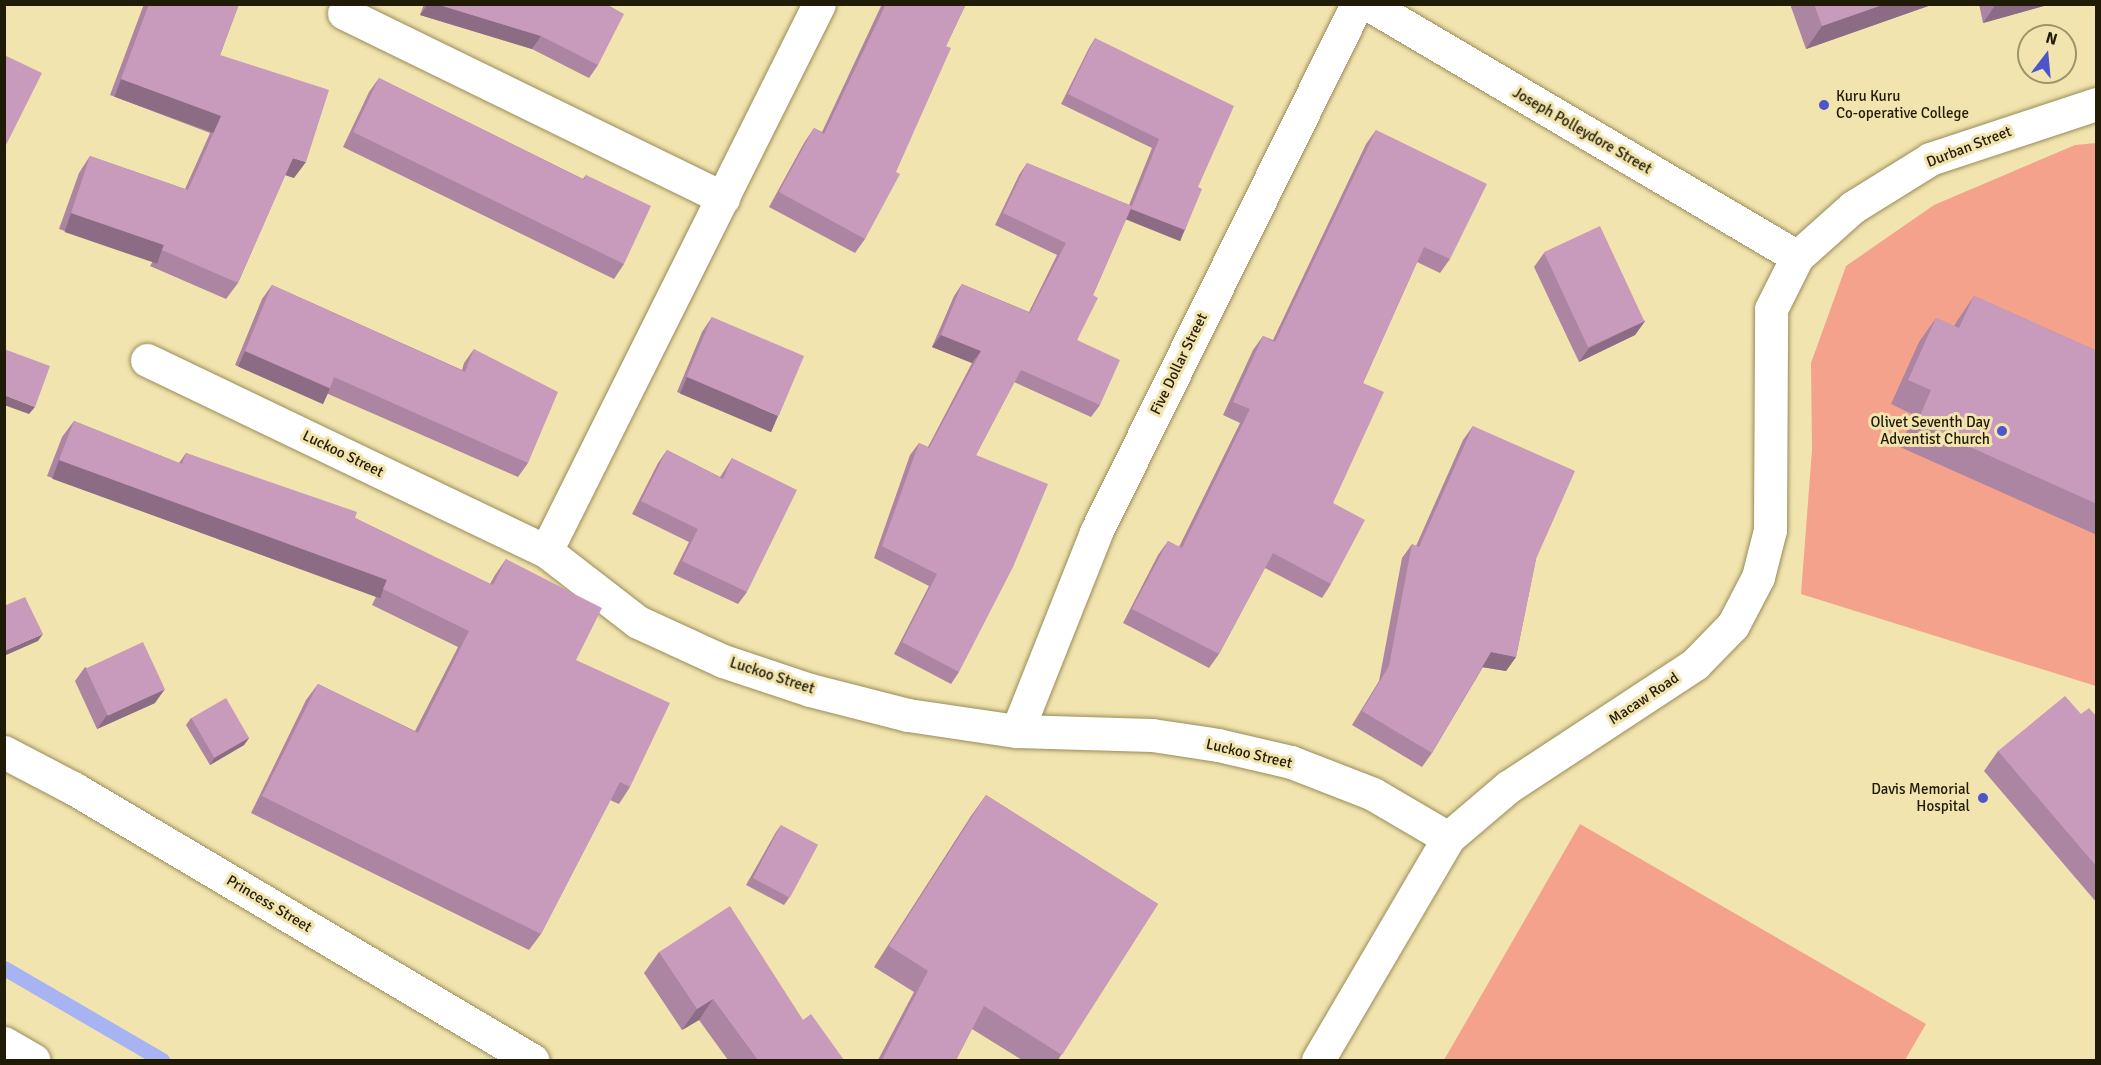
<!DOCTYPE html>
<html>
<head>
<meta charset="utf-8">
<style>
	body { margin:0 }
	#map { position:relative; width:2101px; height:1065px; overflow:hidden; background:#f1e4ae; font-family:Signika,sans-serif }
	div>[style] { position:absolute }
	.green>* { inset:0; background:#f4a28c }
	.stream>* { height:15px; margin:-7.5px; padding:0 7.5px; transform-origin:7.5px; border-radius:7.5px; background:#a7b3f2 }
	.roads { filter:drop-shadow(0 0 2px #998c5a) drop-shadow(0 0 2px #998c5a) }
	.minor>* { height:33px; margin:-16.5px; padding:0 16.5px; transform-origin:16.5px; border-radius:16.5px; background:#fff }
	.wall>* { inset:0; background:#ac85a3 }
	.shaded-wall>* { inset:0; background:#8c6c84; transform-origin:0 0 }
	.building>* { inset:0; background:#c89bbd; transform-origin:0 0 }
	.dots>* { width:16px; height:16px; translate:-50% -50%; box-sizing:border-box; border:3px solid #f1e4ae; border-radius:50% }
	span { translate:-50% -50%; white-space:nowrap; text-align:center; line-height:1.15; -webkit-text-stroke:6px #f1e4ae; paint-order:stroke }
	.poi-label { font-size:15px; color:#201b06 }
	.left { translate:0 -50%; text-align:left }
	.right { translate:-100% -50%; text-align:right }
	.street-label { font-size:15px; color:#201b06 }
	.frame { position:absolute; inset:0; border:6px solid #201b06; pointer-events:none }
	.north { position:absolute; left:2017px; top:24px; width:60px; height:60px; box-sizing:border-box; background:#f1e4ae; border:2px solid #9d946b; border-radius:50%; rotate:16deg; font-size:16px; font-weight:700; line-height:24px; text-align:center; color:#201b06 }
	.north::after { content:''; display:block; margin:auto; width:21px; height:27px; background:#4e54ca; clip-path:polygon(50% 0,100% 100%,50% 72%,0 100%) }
</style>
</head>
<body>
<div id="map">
	<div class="green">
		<div style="clip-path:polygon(2096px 143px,2096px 686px,1801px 594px,1812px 450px,1811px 363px,1846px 266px,1934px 205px,2075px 145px)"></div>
		<div style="clip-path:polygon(1580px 824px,1926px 1024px,1905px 1060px,1444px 1060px)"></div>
	</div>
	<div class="stream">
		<div style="left:4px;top:968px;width:183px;rotate:30.2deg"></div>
	</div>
	<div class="roads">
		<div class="minor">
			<div style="left:1368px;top:4px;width:498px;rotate:30.5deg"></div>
			<div style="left:344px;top:13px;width:422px;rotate:26deg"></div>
			<div style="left:147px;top:360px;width:442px;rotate:25.6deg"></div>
			<div style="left:546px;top:551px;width:116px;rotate:37.7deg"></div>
			<div style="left:638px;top:622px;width:94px;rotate:24.6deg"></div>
			<div style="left:723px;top:661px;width:92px;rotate:18.4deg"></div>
			<div style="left:810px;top:690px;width:101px;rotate:14.3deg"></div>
			<div style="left:908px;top:715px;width:110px;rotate:8.4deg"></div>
			<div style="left:1017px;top:731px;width:135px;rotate:1.7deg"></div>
			<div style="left:1152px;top:735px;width:67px;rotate:8.6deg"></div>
			<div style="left:1218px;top:745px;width:75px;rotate:13.1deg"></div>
			<div style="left:1291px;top:762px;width:88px;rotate:21.3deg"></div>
			<div style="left:1373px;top:794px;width:87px;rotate:30.4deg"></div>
			<div style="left:546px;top:551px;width:611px;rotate:-63.48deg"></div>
			<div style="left:1017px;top:731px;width:214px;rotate:-68.3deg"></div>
			<div style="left:1096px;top:532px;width:589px;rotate:-63.7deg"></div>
			<div style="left:4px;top:752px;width:78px;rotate:27.6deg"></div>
			<div style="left:73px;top:788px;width:534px;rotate:30.65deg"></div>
			<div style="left:4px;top:1043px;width:34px;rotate:30deg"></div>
			<div style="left:1318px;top:1060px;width:257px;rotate:-59.6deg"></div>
			<div style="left:1448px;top:838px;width:79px;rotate:-40.4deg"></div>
			<div style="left:1508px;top:787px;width:224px;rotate:-33.3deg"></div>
			<div style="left:1695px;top:664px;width:54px;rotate:-45.7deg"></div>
			<div style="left:1733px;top:625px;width:54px;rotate:-62.5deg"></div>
			<div style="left:1758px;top:577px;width:49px;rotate:-75.7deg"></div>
			<div style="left:1770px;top:530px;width:221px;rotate:-89.7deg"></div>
			<div style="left:1771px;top:309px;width:58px;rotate:-63.4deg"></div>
			<div style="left:1797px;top:257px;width:75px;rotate:-41.8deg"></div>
			<div style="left:1853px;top:207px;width:91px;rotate:-31.9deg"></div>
			<div style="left:1930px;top:159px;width:175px;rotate:-18.3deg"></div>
		</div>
	</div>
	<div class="wall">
		<div style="clip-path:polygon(144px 4px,239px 4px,220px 55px,294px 178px,285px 175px,238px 283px,226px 299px,150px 266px,153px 261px,59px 229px,79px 173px,90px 156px,185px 189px,210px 133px,110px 95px)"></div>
		<div style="clip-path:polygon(424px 4px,606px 4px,598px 65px,589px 78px,532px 49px,420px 15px)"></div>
		<div style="clip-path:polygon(882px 4px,966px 4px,946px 46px,865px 239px,855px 253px,769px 207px,804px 143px,814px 128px,822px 132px)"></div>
		<div style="clip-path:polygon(1790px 4px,1934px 4px,1806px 49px)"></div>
		<div style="clip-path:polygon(1979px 4px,2051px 4px,1983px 23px)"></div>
		<div style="clip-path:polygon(1095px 38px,1198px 187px,1185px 230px,1178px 240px,1126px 219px,1093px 295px,1077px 340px,1100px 405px,1091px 417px,1014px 382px,976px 455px,959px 672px,951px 684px,894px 654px,929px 586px,874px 558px,910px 455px,919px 443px,928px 447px,972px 363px,932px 347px,954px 296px,962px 284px,1029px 312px,1057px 255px,995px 225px,1019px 175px,1027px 163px,1129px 205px,1152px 148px,1061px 104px,1089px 48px)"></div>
		<div style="clip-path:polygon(379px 78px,583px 179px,586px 175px,624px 264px,614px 279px,343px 147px,369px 92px)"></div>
		<div style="clip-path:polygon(1376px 130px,1450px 259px,1440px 273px,1417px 262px,1363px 383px,1333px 503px,1331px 584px,1322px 598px,1265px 568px,1219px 654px,1209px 668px,1123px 623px,1158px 555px,1168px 541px,1179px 547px,1240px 423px,1223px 415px,1253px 350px,1263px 336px,1273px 340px,1366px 144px)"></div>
		<div style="clip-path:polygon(1544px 253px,1645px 321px,1635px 335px,1579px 362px,1534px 267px)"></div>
		<div style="clip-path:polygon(272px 285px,462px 370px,464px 363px,474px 349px,528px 463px,518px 477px,326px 393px,320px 402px,235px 365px,262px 299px)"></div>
		<div style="clip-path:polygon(1974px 296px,2097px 351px,2097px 535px,1900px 447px,1914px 415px,1891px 404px,1919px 342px,1936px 318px,1954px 326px,1957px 321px)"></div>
		<div style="clip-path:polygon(712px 317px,768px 430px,677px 392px,702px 332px)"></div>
		<div style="clip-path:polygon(74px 421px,179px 463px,186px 453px,355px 518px,490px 584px,495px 575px,506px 559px,576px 660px,630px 787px,619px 804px,610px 800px,541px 934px,529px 950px,251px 813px,306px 700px,318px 684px,415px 731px,458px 647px,372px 605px,376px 597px,47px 476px,62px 437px)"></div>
		<div style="clip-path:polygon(1473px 426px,1536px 559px,1516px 657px,1506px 671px,1483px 667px,1432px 753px,1422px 767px,1352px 725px,1379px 681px,1402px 558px,1412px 544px,1416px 546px,1463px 440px)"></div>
		<div style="clip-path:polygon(667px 450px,720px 477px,724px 471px,732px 458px,747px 592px,738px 604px,673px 574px,689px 542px,632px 514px,658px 463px)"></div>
		<div style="clip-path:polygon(85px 667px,155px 703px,97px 729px,75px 681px)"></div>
		<div style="clip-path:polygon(2081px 714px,2097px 717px,2097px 903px,1984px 771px,1998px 751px)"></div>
		<div style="clip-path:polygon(191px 718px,249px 738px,244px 745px,210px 765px,186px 725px)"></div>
		<div style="clip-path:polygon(986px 795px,1158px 904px,1058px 1060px,1022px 1060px,972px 1029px,956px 1060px,878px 1060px,914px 992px,874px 967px,971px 816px)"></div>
		<div style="clip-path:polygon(781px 825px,789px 898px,784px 905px,746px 885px,776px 832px)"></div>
		<div style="clip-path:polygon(659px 952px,803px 1020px,844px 1060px,728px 1060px,699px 1020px,682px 1030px,644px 973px)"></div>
	</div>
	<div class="shaded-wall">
		<div style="clip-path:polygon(428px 4px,436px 4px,541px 36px,532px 49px,420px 15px)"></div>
		<div style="clip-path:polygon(1885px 4px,1934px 4px,1806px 49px,1822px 26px)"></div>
		<div style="clip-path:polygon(1996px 4px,2051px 4px,1983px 23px)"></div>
		<div style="left:121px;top:79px;width:107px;height:19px;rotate:20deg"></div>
		<div style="clip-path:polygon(293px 158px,306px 162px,294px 178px,282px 174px)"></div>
		<div style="left:1130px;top:208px;width:59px;height:12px;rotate:22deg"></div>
		<div style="left:71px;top:213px;width:98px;height:20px;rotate:19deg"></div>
		<div style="clip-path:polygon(1645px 321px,1635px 335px,1579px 362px,1589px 348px)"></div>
		<div style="clip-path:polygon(941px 335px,981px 351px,972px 363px,932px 347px)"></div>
		<div style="left:245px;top:351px;width:93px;height:17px;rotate:24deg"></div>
		<div style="left:687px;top:377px;width:99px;height:18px;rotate:23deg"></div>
		<div style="clip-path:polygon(4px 395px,35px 407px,29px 414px,4px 405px)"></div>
		<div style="left:59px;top:460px;width:349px;height:20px;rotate:20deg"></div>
		<div style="clip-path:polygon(43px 634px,38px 641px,4px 656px,4px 651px)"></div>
		<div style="clip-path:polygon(1491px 652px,1516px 657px,1506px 671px,1481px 667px)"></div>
		<div style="clip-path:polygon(165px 689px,155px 703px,97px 729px,107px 715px)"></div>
		<div style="clip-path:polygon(249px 738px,244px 745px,210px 765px,215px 757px)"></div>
		<div style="clip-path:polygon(713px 999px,699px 1020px,682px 1030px,697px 1009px)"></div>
	</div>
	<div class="building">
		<div style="clip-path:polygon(149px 4px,239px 4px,220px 55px,329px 90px,306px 162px,293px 158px,238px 283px,162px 250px,164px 245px,71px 213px,90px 156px,188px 190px,221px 116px,121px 79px)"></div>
		<div style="clip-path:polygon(436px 4px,606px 4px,624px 14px,598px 65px,541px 36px)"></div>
		<div style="clip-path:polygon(886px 4px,966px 4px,946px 46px,951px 48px,896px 172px,900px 174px,865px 239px,779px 192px,814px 128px,824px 134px)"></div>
		<div style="clip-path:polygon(1814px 4px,1885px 4px,1822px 26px)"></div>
		<div style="clip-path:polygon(1095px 38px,1234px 106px,1198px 187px,1202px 189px,1185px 230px,1131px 209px,1159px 139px,1068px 94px)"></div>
		<div style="clip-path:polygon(4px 55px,42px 73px,4px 149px)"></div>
		<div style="clip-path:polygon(379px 78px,584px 180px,586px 175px,651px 206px,624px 264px,353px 132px)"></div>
		<div style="clip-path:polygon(1376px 130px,1487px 184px,1450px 259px,1424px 247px,1363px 383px,1384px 392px,1333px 503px,1365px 520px,1331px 584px,1273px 553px,1219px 654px,1132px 609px,1168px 541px,1182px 548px,1250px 409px,1233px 402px,1263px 336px,1275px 342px)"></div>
		<div style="clip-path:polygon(1027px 163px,1132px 206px,1093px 295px,1098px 298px,1077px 340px,1120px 360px,1100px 405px,1021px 370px,976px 455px,1048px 484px,1013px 567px,959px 672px,902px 642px,937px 574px,882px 546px,919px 443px,929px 448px,981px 351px,941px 335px,962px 284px,1030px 313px,1066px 243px,1003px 213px)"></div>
		<div style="left:1600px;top:226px;width:105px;height:62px;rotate:65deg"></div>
		<div style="clip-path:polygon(272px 285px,465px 372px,474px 349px,558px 392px,528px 463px,334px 377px,330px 388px,245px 351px)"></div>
		<div style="clip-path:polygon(1974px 296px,2097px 351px,2097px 504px,1917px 423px,1931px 390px,1908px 380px,1936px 318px,1959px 328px)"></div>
		<div style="left:712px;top:317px;width:100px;height:65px;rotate:23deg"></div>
		<div style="clip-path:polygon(4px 349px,50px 366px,35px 407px,4px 395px)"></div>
		<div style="clip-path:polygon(74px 421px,182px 464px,186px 453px,357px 512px,355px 518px,493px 585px,506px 559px,602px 608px,576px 660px,670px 703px,630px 787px,620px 782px,541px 934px,262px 796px,318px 684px,418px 733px,469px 631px,383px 589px,387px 580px,59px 460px)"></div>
		<div style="clip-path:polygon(1473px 426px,1575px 471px,1536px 559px,1516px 657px,1491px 652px,1432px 753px,1362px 711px,1389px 666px,1412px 544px,1419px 547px)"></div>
		<div style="clip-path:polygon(667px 450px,723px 479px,732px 458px,797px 490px,747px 592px,682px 561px,698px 529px,641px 501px)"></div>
		<div style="clip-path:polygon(25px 597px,43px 634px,4px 651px,4px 606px)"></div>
		<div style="left:143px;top:642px;width:52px;height:63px;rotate:65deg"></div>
		<div style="clip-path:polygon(2065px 696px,2081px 714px,2089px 708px,2097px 717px,2097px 867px,1998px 751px)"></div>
		<div style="left:226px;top:698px;width:46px;height:40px;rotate:60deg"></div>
		<div style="clip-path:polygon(986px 795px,1158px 904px,1062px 1055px,984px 1006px,956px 1060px,882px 1060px,928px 971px,889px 946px)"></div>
		<div style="left:781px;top:825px;width:42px;height:60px;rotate:28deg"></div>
		<div style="clip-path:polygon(730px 906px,803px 1020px,811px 1014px,844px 1060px,758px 1060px,713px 999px,697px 1009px,659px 952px)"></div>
	</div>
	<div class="dots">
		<div style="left:1824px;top:105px;background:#4e54ca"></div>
		<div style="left:2002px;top:431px;background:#4e54ca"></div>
		<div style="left:1983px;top:798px;background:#4e54ca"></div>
	</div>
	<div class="poi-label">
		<span class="left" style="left:1836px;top:105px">Kuru Kuru<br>Co-operative College</span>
		<span class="right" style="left:1990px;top:431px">Olivet Seventh Day<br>Adventist Church</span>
		<span class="right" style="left:1970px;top:798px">Davis Memorial<br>Hospital</span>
	</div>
	<div class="street-label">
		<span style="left:1582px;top:131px;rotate:30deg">Joseph Polleydore Street</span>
		<span style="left:1969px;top:147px;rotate:-21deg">Durban Street</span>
		<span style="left:1179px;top:364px;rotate:-64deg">Five Dollar Street</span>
		<span style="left:343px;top:454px;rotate:26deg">Luckoo Street</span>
		<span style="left:772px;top:676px;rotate:18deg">Luckoo Street</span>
		<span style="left:1644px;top:699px;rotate:-34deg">Macaw Road</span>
		<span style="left:1249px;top:754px;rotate:13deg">Luckoo Street</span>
		<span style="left:269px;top:904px;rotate:31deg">Princess Street</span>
	</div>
	<div class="frame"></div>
	<div class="north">N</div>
</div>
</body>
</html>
